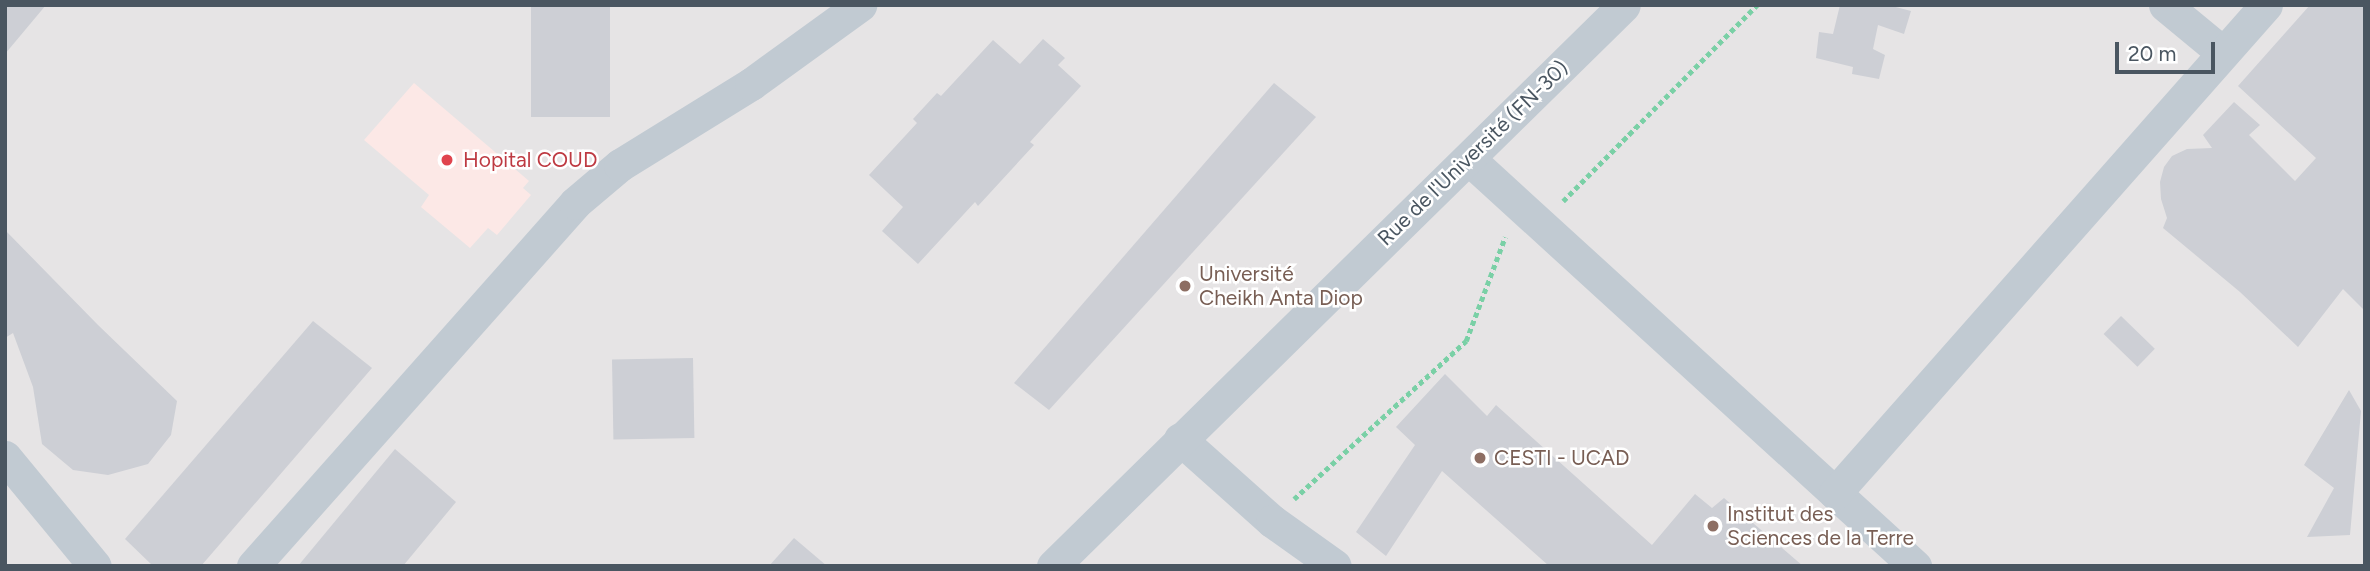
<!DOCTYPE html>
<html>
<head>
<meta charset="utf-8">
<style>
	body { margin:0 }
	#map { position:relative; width:2370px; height:571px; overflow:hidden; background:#f5f3f3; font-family:Figtree,sans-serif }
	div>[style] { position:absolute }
	.education>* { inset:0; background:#e6e4e5; transform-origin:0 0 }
	.medical>* { inset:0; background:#fce8e6 }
	.building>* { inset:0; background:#cdcfd5; transform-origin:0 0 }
	.path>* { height:4.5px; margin-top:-2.25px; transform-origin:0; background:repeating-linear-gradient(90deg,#7ad0a6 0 5px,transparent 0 8.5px) }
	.minor>* { height:33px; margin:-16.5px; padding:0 16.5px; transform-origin:16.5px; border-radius:16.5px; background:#c1cad2 }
	.dots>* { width:19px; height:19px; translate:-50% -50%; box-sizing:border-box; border:4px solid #fff; border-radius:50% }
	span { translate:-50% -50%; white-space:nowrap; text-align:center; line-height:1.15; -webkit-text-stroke:5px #fff; paint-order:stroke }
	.street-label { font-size:21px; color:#4a5661 }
	.health-label { font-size:21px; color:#be3a42 }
	.left { translate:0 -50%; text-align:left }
	.education-label { font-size:21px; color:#785e54 }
	.frame { position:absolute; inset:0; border:7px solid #4a5661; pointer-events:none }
	.scale { position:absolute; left:2115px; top:42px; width:100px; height:32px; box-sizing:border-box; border:4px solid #4a5661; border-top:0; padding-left:9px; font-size:21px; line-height:24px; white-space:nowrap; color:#4a5661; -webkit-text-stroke:5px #fff; paint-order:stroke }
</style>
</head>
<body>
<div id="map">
	<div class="education">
		<div style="left:5px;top:5px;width:2360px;height:561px"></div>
	</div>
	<div class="medical">
		<div style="clip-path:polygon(414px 83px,529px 181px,523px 188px,531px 195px,497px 235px,488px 228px,470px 248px,421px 207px,429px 195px,364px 140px)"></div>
	</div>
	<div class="building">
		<div style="clip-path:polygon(5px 5px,46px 5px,5px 54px)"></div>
		<div style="left:531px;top:5px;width:79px;height:112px"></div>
		<div style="clip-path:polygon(1840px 5px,1888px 5px,1911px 11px,1904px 34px,1878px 25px,1873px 49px,1885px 55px,1879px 79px,1852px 74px,1853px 67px,1816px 58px,1819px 32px,1833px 34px)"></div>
		<div style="clip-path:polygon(2310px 5px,2365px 5px,2365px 311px,2343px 289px,2298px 347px,2240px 292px,2163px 228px,2167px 218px,2161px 199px,2160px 182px,2164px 167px,2172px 156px,2187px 149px,2212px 148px,2203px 135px,2234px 102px,2260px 125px,2249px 135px,2295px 181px,2316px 158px,2238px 86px)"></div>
		<div style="clip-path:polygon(1043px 39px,1065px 58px,1058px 65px,1081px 86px,1030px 142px,1034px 145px,978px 206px,975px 202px,918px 264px,882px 231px,903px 207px,869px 175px,917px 123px,913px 119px,937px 93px,941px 96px,993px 40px,1020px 64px)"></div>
		<div style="clip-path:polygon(1274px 83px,1316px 117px,1049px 410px,1014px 383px)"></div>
		<div style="clip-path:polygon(5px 230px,98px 325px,177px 401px,171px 435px,148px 464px,108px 475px,73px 470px,42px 444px,33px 387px,13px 333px,5px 338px)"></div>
		<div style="left:2121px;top:316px;width:47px;height:25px;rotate:44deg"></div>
		<div style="clip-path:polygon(313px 321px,372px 368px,201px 566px,153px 566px,125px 539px)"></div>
		<div style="left:693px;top:358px;width:80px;height:81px;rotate:89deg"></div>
		<div style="clip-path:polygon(1445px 374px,1487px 416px,1496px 405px,1652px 545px,1695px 494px,1712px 508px,1724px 498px,1803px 566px,1549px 566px,1442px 471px,1386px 556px,1356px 532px,1415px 445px,1396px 427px)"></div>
		<div style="clip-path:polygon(2349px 390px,2361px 411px,2350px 535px,2307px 537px,2334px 488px,2304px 465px)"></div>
		<div style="clip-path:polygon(395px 449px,456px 502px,403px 566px,298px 566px)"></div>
		<div style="clip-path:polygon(794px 538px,827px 566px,769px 566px)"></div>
	</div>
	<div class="path">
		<div style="left:1563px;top:201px;width:276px;rotate:-45.3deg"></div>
		<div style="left:1294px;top:499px;width:234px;rotate:-42.6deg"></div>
		<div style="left:1466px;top:341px;width:111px;rotate:-69.4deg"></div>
	</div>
	<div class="minor">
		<div style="left:2165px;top:5px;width:75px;rotate:39.6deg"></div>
		<div style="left:1469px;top:159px;width:604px;rotate:42.38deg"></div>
		<div style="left:1180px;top:439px;width:123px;rotate:41.7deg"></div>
		<div style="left:1272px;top:521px;width:77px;rotate:35.5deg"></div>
		<div style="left:5px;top:457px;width:141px;rotate:50.5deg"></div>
		<div style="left:1835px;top:493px;width:651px;rotate:-48.55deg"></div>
		<div style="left:253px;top:566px;width:485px;rotate:-48.4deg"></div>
		<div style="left:575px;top:203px;width:59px;rotate:-40.2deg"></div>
		<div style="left:620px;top:165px;width:154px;rotate:-31.7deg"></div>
		<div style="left:751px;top:84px;width:135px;rotate:-35.9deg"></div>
		<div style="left:1053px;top:566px;width:800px;rotate:-44.49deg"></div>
	</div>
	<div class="dots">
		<div style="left:447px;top:160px;background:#e0444e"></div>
		<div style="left:1185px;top:286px;background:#8d6e63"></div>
		<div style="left:1480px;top:458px;background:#8d6e63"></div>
		<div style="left:1713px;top:526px;background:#8d6e63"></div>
	</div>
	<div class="street-label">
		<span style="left:1473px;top:153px;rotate:-44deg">Rue de l'Université (FN-30)</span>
	</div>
	<div class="health-label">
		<span class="left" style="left:463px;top:160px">Hopital COUD</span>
	</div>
	<div class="education-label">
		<span class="left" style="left:1199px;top:286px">Université<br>Cheikh Anta Diop</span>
		<span class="left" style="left:1494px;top:458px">CESTI - UCAD</span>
		<span class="left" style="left:1727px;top:526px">Institut des<br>Sciences de la Terre</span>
	</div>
	<div class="frame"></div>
	<div class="scale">20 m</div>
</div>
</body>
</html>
